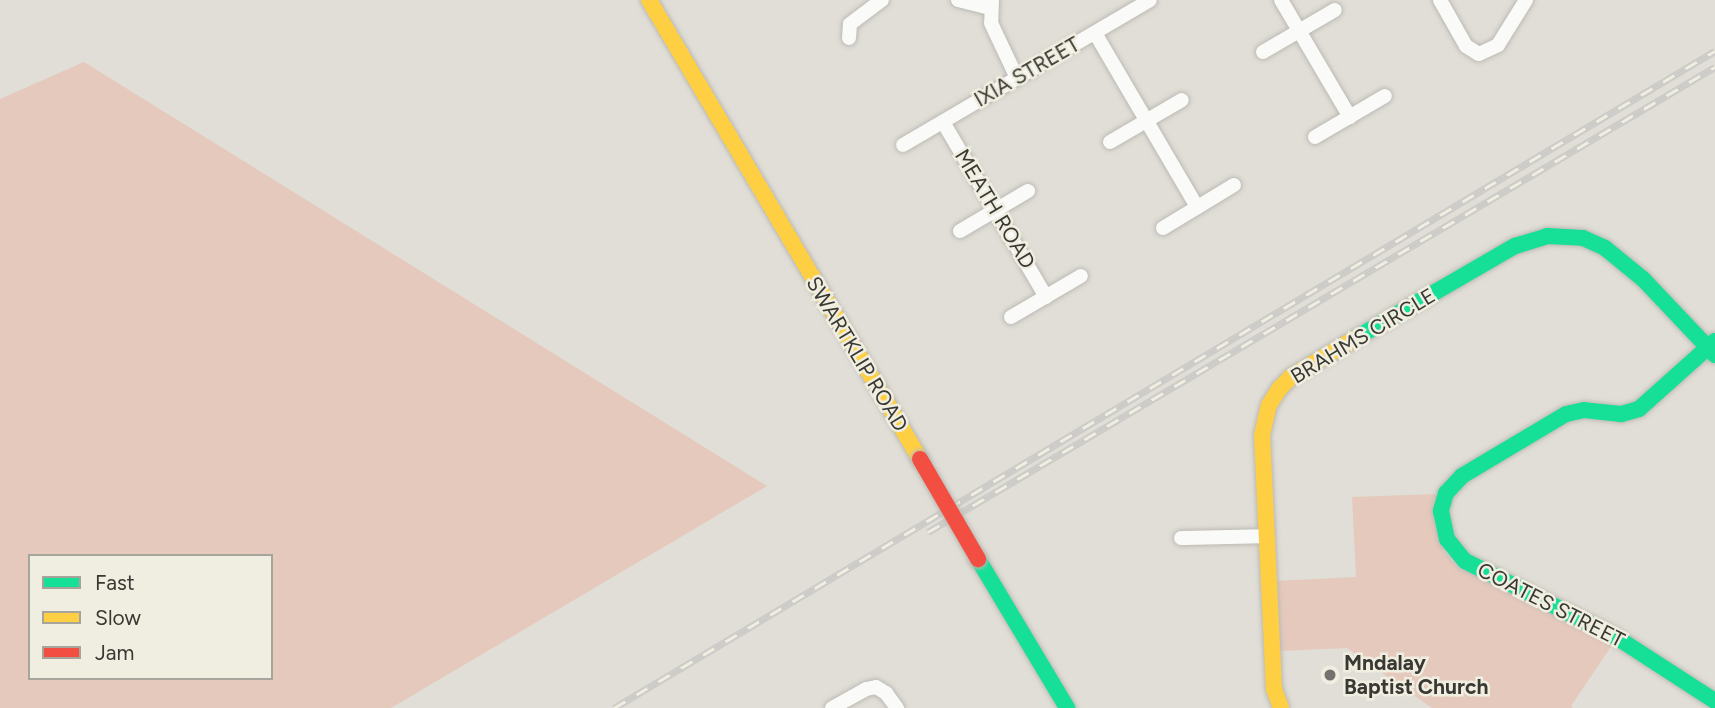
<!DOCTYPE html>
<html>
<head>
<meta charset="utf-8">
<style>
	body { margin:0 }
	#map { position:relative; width:1715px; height:708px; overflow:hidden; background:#e0ded6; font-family:Figtree,sans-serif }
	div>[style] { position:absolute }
	.green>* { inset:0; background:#e5c9bc }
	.roads { filter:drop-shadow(0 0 2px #bcbab4) drop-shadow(0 0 2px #bcbab4) }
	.street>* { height:14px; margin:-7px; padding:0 7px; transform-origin:7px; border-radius:7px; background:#fafaf9 }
	.fast>* { height:16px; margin:-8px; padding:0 8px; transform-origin:8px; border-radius:8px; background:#16e098 }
	.slow>* { height:16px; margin:-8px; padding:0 8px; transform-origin:8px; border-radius:8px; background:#ffcf43 }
	.rail>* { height:7px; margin-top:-3.5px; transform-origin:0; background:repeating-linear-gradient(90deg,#f0eee0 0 13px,#cccbc8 0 26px); box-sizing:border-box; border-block:2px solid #cccbc8 }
	.bridges { filter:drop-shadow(0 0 2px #bcbab4) drop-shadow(0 0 2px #bcbab4) }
	.jam-bridge>* { height:16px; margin:-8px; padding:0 8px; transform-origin:8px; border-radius:8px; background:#f24e42 }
	.dots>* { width:19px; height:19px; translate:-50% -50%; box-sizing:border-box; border:4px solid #f0eee0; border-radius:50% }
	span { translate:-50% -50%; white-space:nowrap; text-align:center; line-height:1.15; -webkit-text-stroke:5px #f0eee0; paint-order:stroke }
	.street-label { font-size:21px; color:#393833 }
	.poi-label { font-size:21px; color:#393833; font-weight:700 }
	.left { translate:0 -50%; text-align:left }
	.legend { position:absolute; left:28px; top:554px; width:245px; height:126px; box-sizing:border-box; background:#f0eee0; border:2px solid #a7a59b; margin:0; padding:9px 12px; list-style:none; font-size:21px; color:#393833 }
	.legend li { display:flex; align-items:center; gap:14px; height:35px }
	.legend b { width:35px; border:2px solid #a7a59b }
</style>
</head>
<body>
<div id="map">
	<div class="green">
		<div style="clip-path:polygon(evenodd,84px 62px,767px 486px,391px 708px,0 708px,0 99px,84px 62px,30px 556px,271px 556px,271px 678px,30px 678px,30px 556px)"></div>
		<div style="clip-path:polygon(1436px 494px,1444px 552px,1458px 567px,1614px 642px,1571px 706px,1573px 708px,1432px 708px,1347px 648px,1280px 651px,1276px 581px,1356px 577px,1352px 497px)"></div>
	</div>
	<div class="roads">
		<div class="street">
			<div style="left:958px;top:0;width:33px;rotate:14deg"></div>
			<div style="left:992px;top:0;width:23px;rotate:92deg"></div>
			<div style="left:991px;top:23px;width:61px;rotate:64.7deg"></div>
			<div style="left:1281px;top:0;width:136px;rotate:59.5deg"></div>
			<div style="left:1440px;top:0;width:53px;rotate:60.5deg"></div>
			<div style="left:1466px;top:46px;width:15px;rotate:32deg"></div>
			<div style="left:1479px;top:54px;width:21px;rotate:-25deg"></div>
			<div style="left:1498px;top:45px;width:53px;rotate:-58.1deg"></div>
			<div style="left:1095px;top:33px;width:202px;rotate:59.6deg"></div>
			<div style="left:849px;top:38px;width:14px;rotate:-86deg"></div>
			<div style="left:850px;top:24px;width:40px;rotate:-37deg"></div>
			<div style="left:1263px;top:52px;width:83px;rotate:-30.3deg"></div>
			<div style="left:943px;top:122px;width:203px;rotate:59.5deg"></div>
			<div style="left:1315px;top:137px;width:81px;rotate:-30.4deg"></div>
			<div style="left:1110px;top:142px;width:83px;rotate:-30.3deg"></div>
			<div style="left:903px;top:145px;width:286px;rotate:-30.4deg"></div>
			<div style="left:1163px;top:228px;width:83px;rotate:-31.2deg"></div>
			<div style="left:960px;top:231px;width:79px;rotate:-30.5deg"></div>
			<div style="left:1011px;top:317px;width:81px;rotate:-30.4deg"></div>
			<div style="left:1181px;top:538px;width:85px;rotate:-1.3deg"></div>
			<div style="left:832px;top:708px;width:39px;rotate:-29deg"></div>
			<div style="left:866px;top:689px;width:10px;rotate:-11deg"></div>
			<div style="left:876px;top:687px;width:12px;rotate:31deg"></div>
			<div style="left:886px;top:693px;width:19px;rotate:54deg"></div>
		</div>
		<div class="fast">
			<div style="left:1356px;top:338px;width:184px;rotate:-30.1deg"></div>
			<div style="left:1515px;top:246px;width:34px;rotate:-17deg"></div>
			<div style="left:1547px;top:236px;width:36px;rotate:3deg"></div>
			<div style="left:1583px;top:238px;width:24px;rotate:24deg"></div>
			<div style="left:1605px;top:248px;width:49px;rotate:39.2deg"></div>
			<div style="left:1643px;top:279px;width:105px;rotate:46.5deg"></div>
			<div style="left:1715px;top:341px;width:102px;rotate:138.2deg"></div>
			<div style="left:1639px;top:409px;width:19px;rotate:164deg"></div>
			<div style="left:1621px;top:414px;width:37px;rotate:-174deg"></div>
			<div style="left:1584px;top:410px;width:18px;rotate:167deg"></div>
			<div style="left:1566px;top:414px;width:121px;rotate:149.2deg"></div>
			<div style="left:1462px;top:476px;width:23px;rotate:133deg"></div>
			<div style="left:1446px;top:493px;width:19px;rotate:106deg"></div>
			<div style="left:1441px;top:511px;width:29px;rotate:78deg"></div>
			<div style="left:1447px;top:539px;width:28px;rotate:51deg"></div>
			<div style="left:1465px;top:561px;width:169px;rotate:26.7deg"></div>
			<div style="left:1616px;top:637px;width:118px;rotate:32.9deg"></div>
			<div style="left:978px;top:559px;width:174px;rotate:59.1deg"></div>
		</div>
		<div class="slow">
			<div style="left:649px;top:0;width:533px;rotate:59.44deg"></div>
			<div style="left:1281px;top:708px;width:20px;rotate:-110deg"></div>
			<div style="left:1274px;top:689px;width:254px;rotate:-92.7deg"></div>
			<div style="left:1262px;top:435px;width:31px;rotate:-77deg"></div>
			<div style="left:1269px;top:405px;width:19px;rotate:-58deg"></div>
			<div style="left:1279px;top:389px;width:18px;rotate:-45deg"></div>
			<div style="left:1292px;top:376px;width:74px;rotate:-30.7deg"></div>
		</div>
	</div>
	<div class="rail">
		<div style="left:928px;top:532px;width:914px;rotate:-30.58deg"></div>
		<div style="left:614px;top:708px;width:1282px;rotate:-30.83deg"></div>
	</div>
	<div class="bridges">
		<div class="jam-bridge">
			<div style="left:920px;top:459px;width:116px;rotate:59.9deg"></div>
		</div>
	</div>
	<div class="dots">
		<div style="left:1330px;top:675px;background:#73726c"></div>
	</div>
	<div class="street-label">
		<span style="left:1027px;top:72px;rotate:-30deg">IXIA STREET</span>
		<span style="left:995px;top:209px;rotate:59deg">MEATH ROAD</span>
		<span style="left:1363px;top:336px;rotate:-31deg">BRAHMS CIRCLE</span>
		<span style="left:857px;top:354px;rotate:59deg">SWARTKLIP ROAD</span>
		<span style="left:1551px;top:605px;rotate:27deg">COATES STREET</span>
	</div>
	<div class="poi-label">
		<span class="left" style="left:1344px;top:675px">Mndalay<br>Baptist Church</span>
	</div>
	<ul class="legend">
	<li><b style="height:9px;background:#16e098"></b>Fast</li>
	<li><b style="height:9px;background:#ffcf43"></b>Slow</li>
	<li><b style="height:9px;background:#f24e42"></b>Jam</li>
	</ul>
</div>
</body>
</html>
